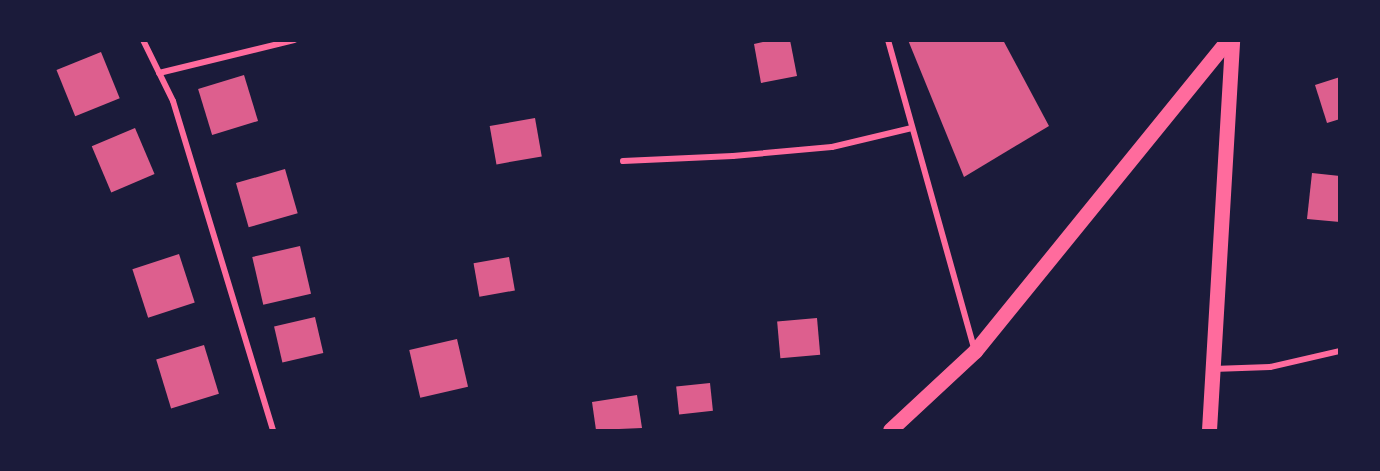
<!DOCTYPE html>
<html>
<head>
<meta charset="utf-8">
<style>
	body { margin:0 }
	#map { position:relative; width:1380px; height:471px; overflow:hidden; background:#1b1b3a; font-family:"Libre Baskerville",serif }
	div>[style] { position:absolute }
	.building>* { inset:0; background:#dd5f8e; transform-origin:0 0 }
	.minor>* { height:6px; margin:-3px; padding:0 3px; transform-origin:3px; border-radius:3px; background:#ff6b9d }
	.primary>* { height:15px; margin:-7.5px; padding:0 7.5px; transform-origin:7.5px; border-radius:7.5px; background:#ff6b9d }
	span { translate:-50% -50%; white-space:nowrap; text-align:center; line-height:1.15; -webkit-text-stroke:6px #1b1b3a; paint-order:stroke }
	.frame { position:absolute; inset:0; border:42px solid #1b1b3a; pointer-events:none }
</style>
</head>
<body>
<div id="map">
	<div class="building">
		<div style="clip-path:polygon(771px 40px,790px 40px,797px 76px,761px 83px,754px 44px)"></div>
		<div style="clip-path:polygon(908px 40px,1003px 40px,1049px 126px,964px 177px)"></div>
		<div style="left:101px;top:52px;width:50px;height:48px;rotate:68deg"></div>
		<div style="left:244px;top:75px;width:48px;height:48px;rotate:73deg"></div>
		<div style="clip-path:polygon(1340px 77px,1340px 119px,1327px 123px,1315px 85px)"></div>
		<div style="left:535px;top:118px;width:39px;height:46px;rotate:80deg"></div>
		<div style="left:135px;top:128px;width:50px;height:47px;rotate:67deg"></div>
		<div style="left:285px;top:169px;width:46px;height:51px;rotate:74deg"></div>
		<div style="clip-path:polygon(1312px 173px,1340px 176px,1340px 222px,1307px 219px)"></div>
		<div style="left:300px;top:246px;width:49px;height:49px;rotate:77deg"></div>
		<div style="left:179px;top:254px;width:51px;height:49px;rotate:72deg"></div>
		<div style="left:509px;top:257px;width:34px;height:36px;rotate:80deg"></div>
		<div style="left:315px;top:317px;width:37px;height:42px;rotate:77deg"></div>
		<div style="left:817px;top:318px;width:37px;height:40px;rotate:85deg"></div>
		<div style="left:457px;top:339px;width:49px;height:49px;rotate:77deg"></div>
		<div style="left:204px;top:345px;width:51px;height:50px;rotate:73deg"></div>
		<div style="left:710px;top:383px;width:28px;height:34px;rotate:84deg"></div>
		<div style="clip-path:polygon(637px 395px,642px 428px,596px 430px,592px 402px)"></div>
	</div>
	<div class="minor">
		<div style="left:143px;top:40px;width:68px;rotate:63.8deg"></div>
		<div style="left:173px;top:101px;width:344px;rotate:73.1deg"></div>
		<div style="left:888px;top:40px;width:320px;rotate:74.4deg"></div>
		<div style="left:159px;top:73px;width:139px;rotate:-13.7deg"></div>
		<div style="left:623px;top:161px;width:110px;rotate:-2.6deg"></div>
		<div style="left:733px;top:156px;width:99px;rotate:-5.2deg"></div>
		<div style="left:832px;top:147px;width:82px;rotate:-13.4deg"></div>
		<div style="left:1213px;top:369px;width:57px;rotate:-2deg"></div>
		<div style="left:1270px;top:367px;width:72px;rotate:-12.9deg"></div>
	</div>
	<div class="primary">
		<div style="left:890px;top:430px;width:116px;rotate:-42.9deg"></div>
		<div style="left:975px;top:351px;width:401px;rotate:-50.9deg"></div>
		<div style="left:1209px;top:430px;width:391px;rotate:-86.6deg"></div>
	</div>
	<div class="frame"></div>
</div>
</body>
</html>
